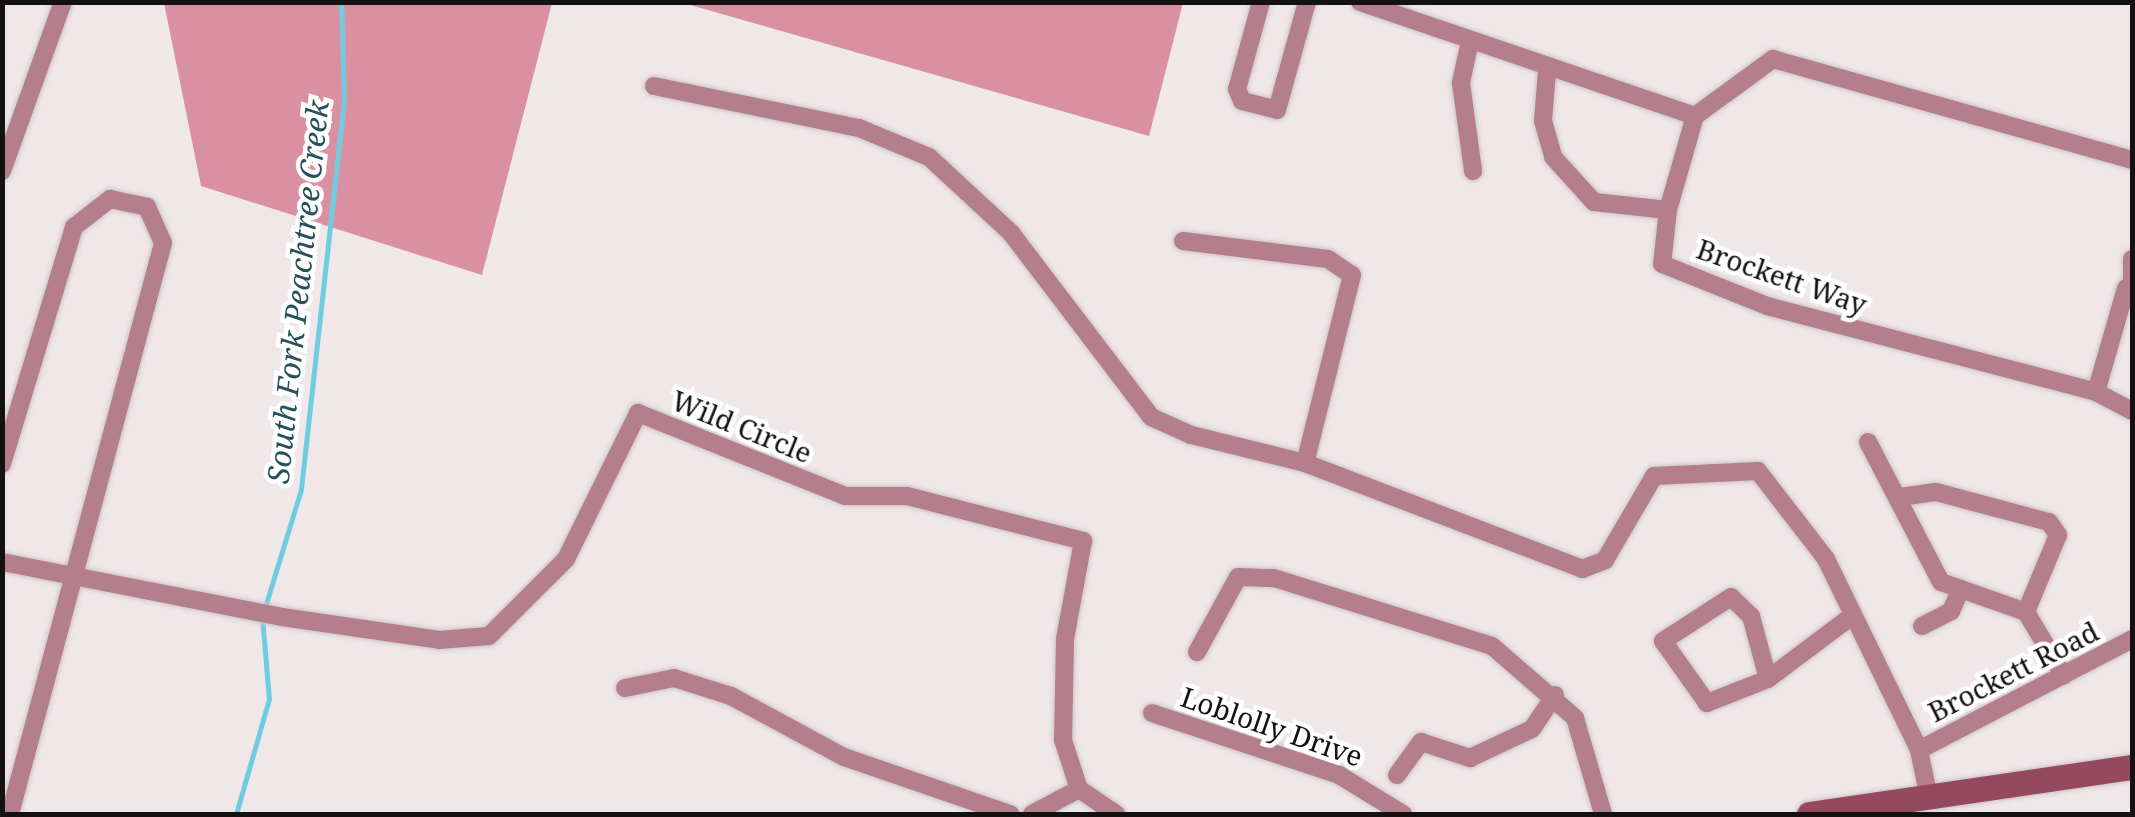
<!DOCTYPE html>
<html>
<head>
<meta charset="utf-8">
<style>
	body { margin:0 }
	#map { position:relative; width:2135px; height:817px; overflow:hidden; background:#f0e7e9; font-family:"Noto Serif",serif }
	div>[style] { position:absolute }
	.forest>* { inset:0; background:#da90a3 }
	.stream>* { height:5px; margin:-2.5px; padding:0 2.5px; transform-origin:2.5px; border-radius:2.5px; background:#70cde1 }
	.roads { filter:drop-shadow(0 0 2px #cdc5c7) drop-shadow(0 0 2px #cdc5c7) }
	.minor>* { height:18px; margin:-9px; padding:0 9px; transform-origin:9px; border-radius:9px; background:#b47e8c }
	.secondary>* { height:25px; margin:-12.5px; padding:0 12.5px; transform-origin:12.5px; border-radius:12.5px; background:#95495f }
	span { translate:-50% -50%; white-space:nowrap; text-align:center; line-height:1.15; -webkit-text-stroke:9px #fff; paint-order:stroke }
	.street-label { font-size:28px; color:#141112 }
	.water-label { font-size:30px; color:#27515a; font-style:italic }
	.frame { position:absolute; inset:0; border:5px solid #141112; pointer-events:none }
</style>
</head>
<body>
<div id="map">
	<div class="forest">
		<div style="clip-path:polygon(164px 3px,552px 3px,482px 275px,201px 186px)"></div>
		<div style="clip-path:polygon(683px 3px,1183px 2px,1183px 3px,1149px 136px)"></div>
	</div>
	<div class="stream">
		<div style="left:265px;top:607px;width:123px;rotate:-73deg"></div>
		<div style="left:301px;top:489px;width:390px;rotate:-83.7deg"></div>
		<div style="left:344px;top:101px;width:99px;rotate:-91.7deg"></div>
		<div style="left:236px;top:814px;width:120px;rotate:-74deg"></div>
		<div style="left:269px;top:699px;width:82px;rotate:-94.9deg"></div>
	</div>
	<div class="roads">
		<div class="minor">
			<div style="left:1261px;top:2px;width:90px;rotate:105.4deg"></div>
			<div style="left:1237px;top:89px;width:13px;rotate:67deg"></div>
			<div style="left:1242px;top:101px;width:36px;rotate:14deg"></div>
			<div style="left:1277px;top:110px;width:112px;rotate:-74.5deg"></div>
			<div style="left:1360px;top:2px;width:354px;rotate:18.8deg"></div>
			<div style="left:1695px;top:116px;width:97px;rotate:-36.2deg"></div>
			<div style="left:1773px;top:59px;width:373px;rotate:15.7deg"></div>
			<div style="left:1469px;top:45px;width:39px;rotate:102deg"></div>
			<div style="left:1461px;top:83px;width:89px;rotate:82.2deg"></div>
			<div style="left:1547px;top:71px;width:50px;rotate:94.6deg"></div>
			<div style="left:1543px;top:121px;width:37px;rotate:74deg"></div>
			<div style="left:1553px;top:157px;width:61px;rotate:47.7deg"></div>
			<div style="left:1594px;top:202px;width:74px;rotate:6.2deg"></div>
			<div style="left:1668px;top:210px;width:54px;rotate:96.3deg"></div>
			<div style="left:1662px;top:264px;width:113px;rotate:21.8deg"></div>
			<div style="left:1767px;top:306px;width:340px;rotate:14.6deg"></div>
			<div style="left:2096px;top:392px;width:108px;rotate:-73.9deg"></div>
			<div style="left:654px;top:86px;width:209px;rotate:11.6deg"></div>
			<div style="left:859px;top:128px;width:76px;rotate:22.5deg"></div>
			<div style="left:929px;top:157px;width:112px;rotate:42.8deg"></div>
			<div style="left:1011px;top:233px;width:231px;rotate:52.7deg"></div>
			<div style="left:1151px;top:417px;width:44px;rotate:24.2deg"></div>
			<div style="left:1191px;top:435px;width:117px;rotate:13.8deg"></div>
			<div style="left:1305px;top:463px;width:297px;rotate:20.9deg"></div>
			<div style="left:1582px;top:569px;width:25px;rotate:-21deg"></div>
			<div style="left:1605px;top:560px;width:97px;rotate:-59.7deg"></div>
			<div style="left:1654px;top:476px;width:104px;rotate:-2.8deg"></div>
			<div style="left:1758px;top:471px;width:111px;rotate:52.3deg"></div>
			<div style="left:1826px;top:559px;width:212px;rotate:64deg"></div>
			<div style="left:1919px;top:750px;width:44px;rotate:78.2deg"></div>
			<div style="left:2px;top:171px;width:180px;rotate:-70.2deg"></div>
			<div style="left:1668px;top:210px;width:98px;rotate:-74deg"></div>
			<div style="left:1183px;top:241px;width:146px;rotate:7.1deg"></div>
			<div style="left:1328px;top:259px;width:29px;rotate:34deg"></div>
			<div style="left:1352px;top:275px;width:194px;rotate:104deg"></div>
			<div style="left:2132px;top:259px;width:30px;rotate:90deg"></div>
			<div style="left:2096px;top:392px;width:41px;rotate:27.8deg"></div>
			<div style="left:1868px;top:442px;width:158px;rotate:62.5deg"></div>
			<div style="left:1941px;top:582px;width:90px;rotate:19.4deg"></div>
			<div style="left:2026px;top:612px;width:74px;rotate:59.3deg"></div>
			<div style="left:2px;top:464px;width:248px;rotate:-73.1deg"></div>
			<div style="left:74px;top:227px;width:46px;rotate:-37.9deg"></div>
			<div style="left:110px;top:199px;width:38px;rotate:12deg"></div>
			<div style="left:147px;top:207px;width:39px;rotate:66deg"></div>
			<div style="left:163px;top:243px;width:591px;rotate:105deg"></div>
			<div style="left:1900px;top:497px;width:36px;rotate:-8deg"></div>
			<div style="left:1936px;top:492px;width:117px;rotate:14.9deg"></div>
			<div style="left:2049px;top:522px;width:16px;rotate:55deg"></div>
			<div style="left:2058px;top:535px;width:83px;rotate:112.6deg"></div>
			<div style="left:2px;top:562px;width:285px;rotate:11.1deg"></div>
			<div style="left:282px;top:617px;width:159px;rotate:8.3deg"></div>
			<div style="left:439px;top:640px;width:50px;rotate:-4.6deg"></div>
			<div style="left:489px;top:636px;width:109px;rotate:-45deg"></div>
			<div style="left:566px;top:559px;width:163px;rotate:-63.7deg"></div>
			<div style="left:638px;top:413px;width:223px;rotate:21.8deg"></div>
			<div style="left:845px;top:496px;width:62px"></div>
			<div style="left:907px;top:496px;width:182px;rotate:14.3deg"></div>
			<div style="left:1083px;top:541px;width:100px;rotate:100.4deg"></div>
			<div style="left:1065px;top:639px;width:101px;rotate:91.1deg"></div>
			<div style="left:1063px;top:740px;width:52px;rotate:71.9deg"></div>
			<div style="left:1731px;top:597px;width:28px;rotate:44deg"></div>
			<div style="left:1751px;top:616px;width:65px;rotate:74.9deg"></div>
			<div style="left:1768px;top:679px;width:66px;rotate:158.5deg"></div>
			<div style="left:1707px;top:703px;width:76px;rotate:-125.4deg"></div>
			<div style="left:1663px;top:641px;width:81px;rotate:-32.9deg"></div>
			<div style="left:1922px;top:626px;width:33px;rotate:-27deg"></div>
			<div style="left:1951px;top:611px;width:24px;rotate:-66deg"></div>
			<div style="left:1197px;top:652px;width:85px;rotate:-61.3deg"></div>
			<div style="left:1238px;top:577px;width:36px;rotate:2deg"></div>
			<div style="left:1274px;top:578px;width:228px;rotate:17.3deg"></div>
			<div style="left:1492px;top:646px;width:110px;rotate:40.9deg"></div>
			<div style="left:1575px;top:718px;width:100px;rotate:73.7deg"></div>
			<div style="left:1768px;top:679px;width:100px;rotate:-36.9deg"></div>
			<div style="left:625px;top:688px;width:50px;rotate:-11.5deg"></div>
			<div style="left:674px;top:678px;width:60px;rotate:17.5deg"></div>
			<div style="left:731px;top:696px;width:128px;rotate:28.4deg"></div>
			<div style="left:844px;top:757px;width:176px;rotate:19deg"></div>
			<div style="left:1152px;top:713px;width:197px;rotate:18.3deg"></div>
			<div style="left:1339px;top:775px;width:75px;rotate:31.4deg"></div>
			<div style="left:1919px;top:750px;width:240px;rotate:-27.5deg"></div>
			<div style="left:1397px;top:775px;width:41px;rotate:-54deg"></div>
			<div style="left:1421px;top:742px;width:52px;rotate:18.1deg"></div>
			<div style="left:1470px;top:758px;width:68px;rotate:-25.1deg"></div>
			<div style="left:1532px;top:729px;width:41px;rotate:-55.9deg"></div>
			<div style="left:1079px;top:789px;width:45px;rotate:34deg"></div>
			<div style="left:1032px;top:814px;width:53px;rotate:-28deg"></div>
		</div>
		<div class="secondary">
			<div style="left:1809px;top:814px;width:326px;rotate:-8.3deg"></div>
		</div>
	</div>
	<div class="street-label">
		<span style="left:1782px;top:276px;rotate:19deg">Brockett Way</span>
		<span style="left:742px;top:426px;rotate:22deg">Wild Circle</span>
		<span style="left:2013px;top:671px;rotate:-27deg">Brockett Road</span>
		<span style="left:1272px;top:726px;rotate:19deg">Loblolly Drive</span>
	</div>
	<div class="water-label">
		<span style="left:298px;top:292px;rotate:-84deg">South Fork Peachtree Creek</span>
	</div>
	<div class="frame"></div>
</div>
</body>
</html>
